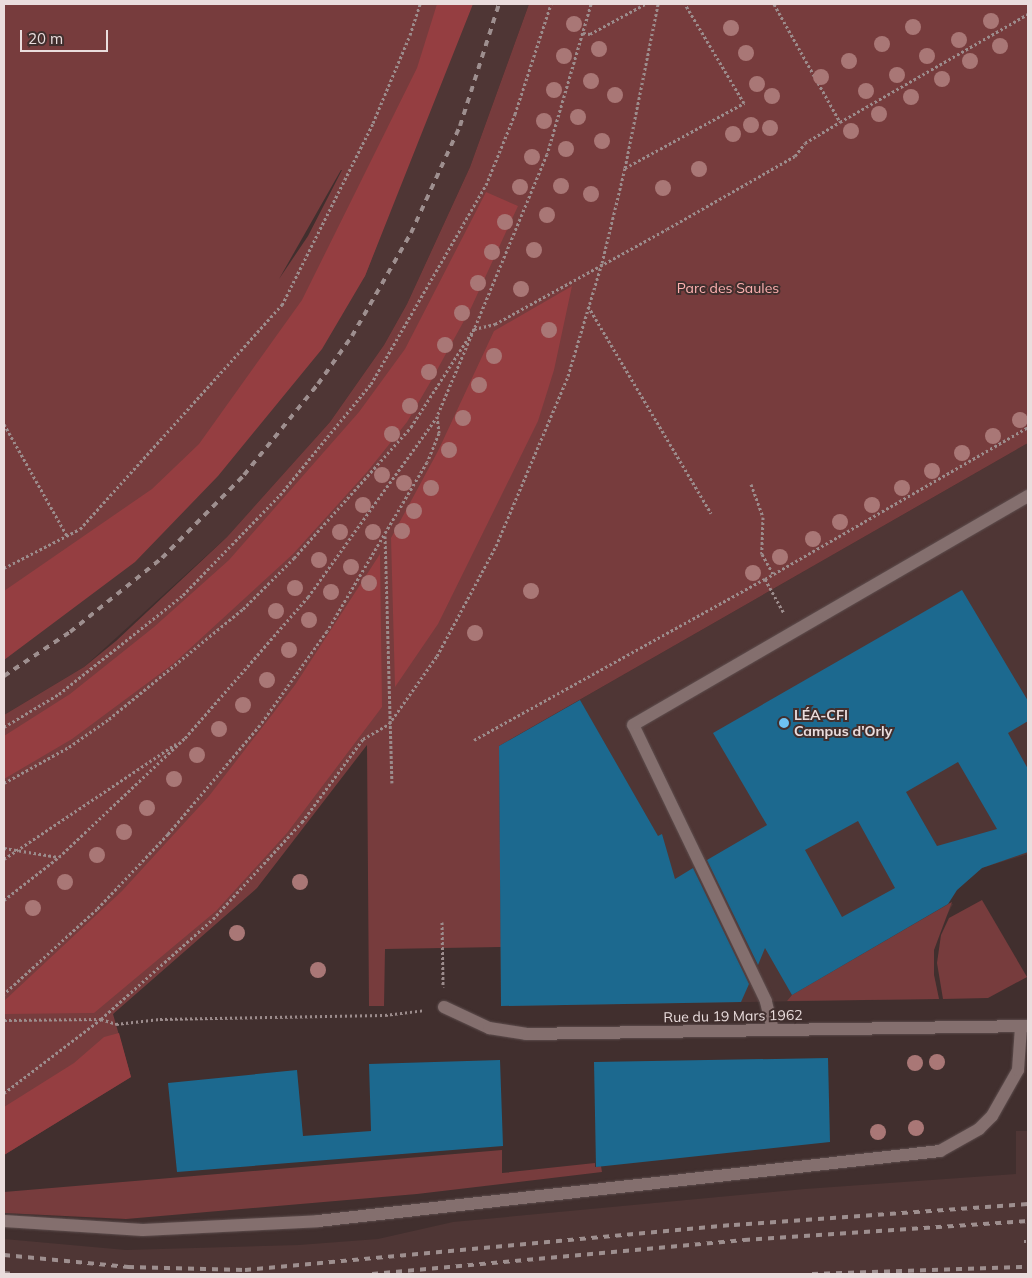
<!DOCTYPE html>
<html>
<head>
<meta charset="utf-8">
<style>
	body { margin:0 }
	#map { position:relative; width:1032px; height:1278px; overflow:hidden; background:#412f2e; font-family:Mulish,sans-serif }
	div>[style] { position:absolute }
	.built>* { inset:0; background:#4f3635 }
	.green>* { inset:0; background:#773c3d }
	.forest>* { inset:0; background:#953e41 }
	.building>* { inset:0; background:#1c698f }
	.path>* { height:3px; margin-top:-1.5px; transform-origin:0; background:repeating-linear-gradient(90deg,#9c8c8c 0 2.5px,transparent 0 5px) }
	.roads { filter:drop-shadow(0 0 1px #5e4e4e) drop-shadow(0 0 1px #5e4e4e) }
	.lane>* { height:12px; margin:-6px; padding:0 6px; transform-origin:6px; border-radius:6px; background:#846f6e }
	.street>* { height:12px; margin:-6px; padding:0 6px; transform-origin:6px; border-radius:6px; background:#846f6e }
	.rail>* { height:4px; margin-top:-2px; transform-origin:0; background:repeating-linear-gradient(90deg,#9e8f8f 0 6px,transparent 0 12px) }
	.trees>* { width:16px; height:16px; margin:-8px; border-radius:50%; background:#a97776 }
	.dots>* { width:14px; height:14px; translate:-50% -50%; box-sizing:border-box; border:2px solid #412f2e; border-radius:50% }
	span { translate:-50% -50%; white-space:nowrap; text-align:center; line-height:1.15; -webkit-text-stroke:4px #412f2e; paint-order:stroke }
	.park-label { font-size:14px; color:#feb2b1 }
	.poi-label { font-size:14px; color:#eadddd; font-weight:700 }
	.left { translate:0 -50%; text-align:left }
	.street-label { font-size:14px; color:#eadddd }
	.frame { position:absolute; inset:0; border:5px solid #eadddd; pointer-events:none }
	.scale { position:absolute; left:20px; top:30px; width:88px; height:22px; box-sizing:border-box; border:2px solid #eadddd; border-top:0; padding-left:6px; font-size:15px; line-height:18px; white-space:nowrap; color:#eadddd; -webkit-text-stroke:4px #412f2e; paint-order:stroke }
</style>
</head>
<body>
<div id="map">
	<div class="built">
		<div style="clip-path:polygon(469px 4px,529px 4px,470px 167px,407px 304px,384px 345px,330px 422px,227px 537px,84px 667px,4px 715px,4px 612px,190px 482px)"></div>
		<div style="clip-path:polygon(1028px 443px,1028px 854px,982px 868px,957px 890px,949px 903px,953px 904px,943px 922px,934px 950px,934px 975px,939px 999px,501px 1006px,499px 746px)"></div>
		<div style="clip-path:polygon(1016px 1131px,1028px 1131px,1028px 1274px,4px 1274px,4px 1239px,126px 1250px,299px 1245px,378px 1239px,453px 1222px,805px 1189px,1016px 1174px)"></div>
	</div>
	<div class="green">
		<div style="clip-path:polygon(evenodd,4px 4px,469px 4px,365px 276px,190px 482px,4px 612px,4px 4px,342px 170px,308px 236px,279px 279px,341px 170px,342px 170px)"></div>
		<div style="clip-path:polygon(529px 4px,1028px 4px,1028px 443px,499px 746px,501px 947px,385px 949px,384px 1006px,369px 1006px,367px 745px,257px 888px,113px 1014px,131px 1077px,4px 1155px,4px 715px,84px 667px,116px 641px,227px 537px,330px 422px,384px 345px,407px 304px,470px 167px)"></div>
		<div style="clip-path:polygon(982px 900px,1027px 977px,988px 998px,943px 999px,937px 963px,941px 935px,949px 918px)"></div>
		<div style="clip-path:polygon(952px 902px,934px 950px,934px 975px,939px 999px,787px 1001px,792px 995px)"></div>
		<div style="clip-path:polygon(502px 1150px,502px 1173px,595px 1163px,595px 1167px,601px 1166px,602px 1172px,417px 1194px,126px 1219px,4px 1213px,4px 1192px)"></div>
	</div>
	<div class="forest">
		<div style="clip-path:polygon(437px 4px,473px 4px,365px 276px,322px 349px,218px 476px,135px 562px,4px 660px,4px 591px,152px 489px,199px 444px,302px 300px,417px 68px)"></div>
		<div style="clip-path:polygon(486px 192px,518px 206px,471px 308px,431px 381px,407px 422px,367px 472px,293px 554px,173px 664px,72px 739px,4px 779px,4px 736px,70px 694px,154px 627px,229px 560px,359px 412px,405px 349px)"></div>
		<div style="clip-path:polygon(572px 286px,554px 370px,538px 421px,438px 624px,395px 687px,391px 538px,438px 451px,494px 331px)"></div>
		<div style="clip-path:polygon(380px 554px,382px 707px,287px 833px,216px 911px,94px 1013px,4px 1014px,4px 1001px,122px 891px,209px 796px,295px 685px)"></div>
		<div style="clip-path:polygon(119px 1033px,131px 1077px,4px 1155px,4px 1107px,74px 1063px,104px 1037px)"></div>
	</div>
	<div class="building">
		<div style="clip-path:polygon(evenodd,962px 590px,1028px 701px,1028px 721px,1008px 733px,1028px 769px,1028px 852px,982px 868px,957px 890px,948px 904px,792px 995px,765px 948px,758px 965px,707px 860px,767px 825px,713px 733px,962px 590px,958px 762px,997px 829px,937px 846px,906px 792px,958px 762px,962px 590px,858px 821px,895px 888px,842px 917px,805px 850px,858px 821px)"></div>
		<div style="clip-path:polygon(580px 700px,658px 836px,662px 834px,675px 879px,693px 868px,749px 984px,741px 1002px,501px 1006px,499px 746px)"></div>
		<div style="clip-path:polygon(828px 1058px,830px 1142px,596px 1167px,594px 1062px)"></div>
		<div style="clip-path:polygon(500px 1060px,503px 1146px,177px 1172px,168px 1083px,297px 1070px,303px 1136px,371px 1131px,369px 1064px)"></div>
	</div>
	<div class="path">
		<div style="left:591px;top:4px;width:156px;rotate:106.3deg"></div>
		<div style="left:547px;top:154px;width:190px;rotate:112.6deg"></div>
		<div style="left:474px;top:329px;width:22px;rotate:-13deg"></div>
		<div style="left:495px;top:324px;width:196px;rotate:-28.9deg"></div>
		<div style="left:667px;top:229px;width:147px;rotate:-29.7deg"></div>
		<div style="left:795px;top:156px;width:16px;rotate:-52deg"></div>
		<div style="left:805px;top:143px;width:41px;rotate:-31deg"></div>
		<div style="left:840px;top:122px;width:217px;rotate:-29.9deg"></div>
		<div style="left:774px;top:4px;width:135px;rotate:60.8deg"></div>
		<div style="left:583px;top:33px;width:7px;rotate:8deg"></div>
		<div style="left:590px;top:34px;width:63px;rotate:-28.6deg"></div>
		<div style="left:625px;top:168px;width:136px;rotate:-28.6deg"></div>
		<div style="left:744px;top:103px;width:115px;rotate:-120.8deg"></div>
		<div style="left:588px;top:306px;width:241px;rotate:59.3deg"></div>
		<div style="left:4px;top:424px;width:129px;rotate:60.6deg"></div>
		<div style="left:751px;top:484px;width:35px;rotate:70deg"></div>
		<div style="left:763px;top:517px;width:37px;rotate:92deg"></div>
		<div style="left:762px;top:554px;width:23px;rotate:61deg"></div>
		<div style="left:385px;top:536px;width:247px;rotate:88.4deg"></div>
		<div style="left:4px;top:568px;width:85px;rotate:-27.2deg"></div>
		<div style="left:80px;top:529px;width:302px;rotate:-48deg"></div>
		<div style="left:282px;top:305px;width:203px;rotate:-63.4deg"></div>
		<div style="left:373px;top:123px;width:95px;rotate:-67.2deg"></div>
		<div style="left:410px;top:35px;width:33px;rotate:-72deg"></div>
		<div style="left:765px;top:579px;width:39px;rotate:61deg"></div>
		<div style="left:4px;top:727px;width:64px;rotate:-31deg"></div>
		<div style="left:59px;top:694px;width:159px;rotate:-38.6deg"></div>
		<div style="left:183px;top:595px;width:139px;rotate:-45.9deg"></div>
		<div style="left:280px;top:495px;width:144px;rotate:-50.7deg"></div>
		<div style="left:371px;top:384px;width:230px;rotate:-60deg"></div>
		<div style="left:486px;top:185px;width:77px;rotate:-67.8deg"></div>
		<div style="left:515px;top:114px;width:116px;rotate:-71.9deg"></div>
		<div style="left:474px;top:740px;width:333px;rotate:-29deg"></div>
		<div style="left:765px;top:579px;width:304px;rotate:-30deg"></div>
		<div style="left:4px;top:783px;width:74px;rotate:-29deg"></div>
		<div style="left:69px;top:747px;width:49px;rotate:-35deg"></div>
		<div style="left:109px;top:719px;width:173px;rotate:-39.4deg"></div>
		<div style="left:243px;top:609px;width:72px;rotate:-45deg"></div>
		<div style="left:294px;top:558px;width:176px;rotate:-48.2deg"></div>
		<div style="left:411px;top:427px;width:117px;rotate:-57.3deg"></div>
		<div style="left:474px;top:329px;width:95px;rotate:113deg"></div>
		<div style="left:437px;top:416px;width:17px;rotate:83deg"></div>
		<div style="left:439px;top:433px;width:31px;rotate:112deg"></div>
		<div style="left:427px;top:462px;width:196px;rotate:120.6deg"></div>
		<div style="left:327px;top:631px;width:115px;rotate:125.5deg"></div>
		<div style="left:260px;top:725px;width:143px;rotate:130.2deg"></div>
		<div style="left:168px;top:834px;width:103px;rotate:133.4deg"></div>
		<div style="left:97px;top:909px;width:126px;rotate:137.6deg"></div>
		<div style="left:4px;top:848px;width:55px;rotate:9.5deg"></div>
		<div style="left:4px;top:859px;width:207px;rotate:-33.8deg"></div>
		<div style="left:4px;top:900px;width:70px;rotate:-38deg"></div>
		<div style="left:59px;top:857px;width:173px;rotate:-43.4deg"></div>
		<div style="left:185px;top:738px;width:187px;rotate:-48.9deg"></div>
		<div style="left:308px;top:597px;width:221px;rotate:-54.4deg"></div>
		<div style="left:442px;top:922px;width:65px;rotate:89.1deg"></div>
		<div style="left:4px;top:1020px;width:97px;rotate:-0.6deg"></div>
		<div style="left:101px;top:1019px;width:16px;rotate:18deg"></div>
		<div style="left:116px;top:1024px;width:44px;rotate:-6.5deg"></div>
		<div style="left:160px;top:1019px;width:225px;rotate:-1deg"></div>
		<div style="left:385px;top:1015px;width:38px;rotate:-7deg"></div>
		<div style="left:4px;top:1093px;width:122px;rotate:-37.3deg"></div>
		<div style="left:101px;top:1019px;width:150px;rotate:-41.8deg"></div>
		<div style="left:213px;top:919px;width:132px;rotate:-47.5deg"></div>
		<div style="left:302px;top:822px;width:103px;rotate:-53.7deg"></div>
		<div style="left:363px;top:739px;width:30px;rotate:-30deg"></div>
		<div style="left:389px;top:724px;width:83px;rotate:-54.8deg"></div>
		<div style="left:437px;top:656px;width:125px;rotate:-61.8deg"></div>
		<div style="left:496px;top:546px;width:185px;rotate:-67deg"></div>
		<div style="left:568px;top:376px;width:118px;rotate:-73.3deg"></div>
		<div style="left:602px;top:263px;width:98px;rotate:-76.4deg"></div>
		<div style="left:625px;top:168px;width:167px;rotate:-78.6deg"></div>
		<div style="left:1024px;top:1241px;width:4px"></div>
	</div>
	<div class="roads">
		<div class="lane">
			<div style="left:773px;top:1030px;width:30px;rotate:-104deg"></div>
			<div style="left:766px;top:1001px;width:306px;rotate:-115.7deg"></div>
			<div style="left:633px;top:725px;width:457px;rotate:-30.1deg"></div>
			<div style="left:4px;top:1221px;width:139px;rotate:3.7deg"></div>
			<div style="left:143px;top:1230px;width:175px;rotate:-2.9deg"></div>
			<div style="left:318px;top:1221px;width:626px;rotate:-6.42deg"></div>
			<div style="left:940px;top:1151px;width:45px;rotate:-29.4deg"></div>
			<div style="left:979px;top:1129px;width:18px;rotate:-45deg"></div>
			<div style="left:992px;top:1116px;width:53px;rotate:-60.5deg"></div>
			<div style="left:1018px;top:1070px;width:43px;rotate:-86deg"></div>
		</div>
		<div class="street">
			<div style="left:444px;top:1007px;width:50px;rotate:25deg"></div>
			<div style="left:489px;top:1028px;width:37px;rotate:9deg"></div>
			<div style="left:526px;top:1034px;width:502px;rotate:-0.91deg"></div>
		</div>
	</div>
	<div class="rail">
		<div style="left:4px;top:676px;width:79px;rotate:-33.7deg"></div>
		<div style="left:70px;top:632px;width:118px;rotate:-38.8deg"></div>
		<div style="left:162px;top:558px;width:117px;rotate:-45.3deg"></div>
		<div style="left:244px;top:475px;width:117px;rotate:-50.9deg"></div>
		<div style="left:318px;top:384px;width:59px;rotate:-54.7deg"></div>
		<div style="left:352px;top:336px;width:119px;rotate:-60.2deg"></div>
		<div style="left:411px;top:233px;width:118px;rotate:-65.4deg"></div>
		<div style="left:460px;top:126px;width:128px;rotate:-72.3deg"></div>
		<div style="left:4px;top:1255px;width:125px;rotate:5.5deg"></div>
		<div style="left:128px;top:1267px;width:117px;rotate:1.5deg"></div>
		<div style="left:245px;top:1270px;width:491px;rotate:-5.3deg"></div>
		<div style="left:734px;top:1225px;width:295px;rotate:-4.1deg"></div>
		<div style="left:4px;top:1273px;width:10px;rotate:6deg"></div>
		<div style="left:372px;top:1274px;width:374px;rotate:-5.2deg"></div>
		<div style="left:744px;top:1240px;width:285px;rotate:-3.8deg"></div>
		<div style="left:812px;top:1274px;width:216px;rotate:-1.9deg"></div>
	</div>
	<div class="trees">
		<div style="left:991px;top:21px"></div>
		<div style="left:574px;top:24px"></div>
		<div style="left:913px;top:27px"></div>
		<div style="left:731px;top:28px"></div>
		<div style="left:959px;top:40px"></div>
		<div style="left:882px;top:44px"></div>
		<div style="left:1000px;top:46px"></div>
		<div style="left:599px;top:49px"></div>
		<div style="left:746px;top:53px"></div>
		<div style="left:564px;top:56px"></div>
		<div style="left:927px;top:56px"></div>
		<div style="left:849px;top:61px"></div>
		<div style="left:970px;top:61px"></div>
		<div style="left:897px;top:75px"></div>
		<div style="left:821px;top:77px"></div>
		<div style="left:942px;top:79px"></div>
		<div style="left:591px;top:81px"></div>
		<div style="left:757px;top:84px"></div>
		<div style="left:554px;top:90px"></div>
		<div style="left:866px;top:91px"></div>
		<div style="left:615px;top:95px"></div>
		<div style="left:772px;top:96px"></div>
		<div style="left:911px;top:97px"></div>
		<div style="left:879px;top:114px"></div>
		<div style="left:578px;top:117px"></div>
		<div style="left:544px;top:121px"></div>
		<div style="left:751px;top:125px"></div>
		<div style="left:770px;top:128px"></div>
		<div style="left:851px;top:131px"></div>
		<div style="left:733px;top:134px"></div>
		<div style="left:602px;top:141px"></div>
		<div style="left:566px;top:149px"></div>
		<div style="left:532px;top:157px"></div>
		<div style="left:699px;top:169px"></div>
		<div style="left:561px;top:186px"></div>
		<div style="left:520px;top:187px"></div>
		<div style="left:663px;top:188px"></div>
		<div style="left:591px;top:194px"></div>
		<div style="left:547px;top:215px"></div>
		<div style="left:505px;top:222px"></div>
		<div style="left:534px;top:250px"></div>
		<div style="left:492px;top:252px"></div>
		<div style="left:478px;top:283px"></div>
		<div style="left:521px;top:289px"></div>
		<div style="left:462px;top:313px"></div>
		<div style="left:549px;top:330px"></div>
		<div style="left:445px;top:345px"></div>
		<div style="left:494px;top:356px"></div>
		<div style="left:429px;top:372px"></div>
		<div style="left:479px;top:385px"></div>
		<div style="left:410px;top:406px"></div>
		<div style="left:463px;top:418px"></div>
		<div style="left:1020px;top:420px"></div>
		<div style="left:392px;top:434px"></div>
		<div style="left:993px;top:436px"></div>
		<div style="left:449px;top:450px"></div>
		<div style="left:962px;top:453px"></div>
		<div style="left:932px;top:471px"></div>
		<div style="left:382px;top:475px"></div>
		<div style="left:404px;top:483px"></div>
		<div style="left:431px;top:488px"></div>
		<div style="left:902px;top:488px"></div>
		<div style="left:363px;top:505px"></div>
		<div style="left:872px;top:505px"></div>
		<div style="left:414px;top:511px"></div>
		<div style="left:840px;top:522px"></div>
		<div style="left:402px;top:531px"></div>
		<div style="left:340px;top:532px"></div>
		<div style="left:373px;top:532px"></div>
		<div style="left:813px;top:539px"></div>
		<div style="left:780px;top:557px"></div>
		<div style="left:319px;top:560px"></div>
		<div style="left:351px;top:567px"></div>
		<div style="left:753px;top:573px"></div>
		<div style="left:369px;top:583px"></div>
		<div style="left:295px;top:588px"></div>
		<div style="left:531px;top:591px"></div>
		<div style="left:331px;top:592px"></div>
		<div style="left:276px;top:611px"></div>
		<div style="left:309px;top:620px"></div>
		<div style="left:475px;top:633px"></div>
		<div style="left:289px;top:650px"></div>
		<div style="left:267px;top:680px"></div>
		<div style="left:243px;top:705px"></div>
		<div style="left:219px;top:729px"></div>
		<div style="left:197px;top:755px"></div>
		<div style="left:174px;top:779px"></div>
		<div style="left:147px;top:808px"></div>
		<div style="left:124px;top:832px"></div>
		<div style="left:97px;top:855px"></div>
		<div style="left:65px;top:882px"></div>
		<div style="left:300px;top:882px"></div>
		<div style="left:33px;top:908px"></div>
		<div style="left:237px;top:933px"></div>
		<div style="left:318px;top:970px"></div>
		<div style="left:937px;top:1062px"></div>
		<div style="left:915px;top:1063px"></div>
		<div style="left:916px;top:1128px"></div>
		<div style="left:878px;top:1132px"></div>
	</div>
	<div class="dots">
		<div style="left:784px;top:723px;background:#6ec2f3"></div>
	</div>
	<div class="park-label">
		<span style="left:728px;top:288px">Parc des Saules</span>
	</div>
	<div class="poi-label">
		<span class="left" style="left:794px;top:723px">LÉA-CFI<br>Campus d'Orly</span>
	</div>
	<div class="street-label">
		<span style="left:733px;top:1016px;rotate:-1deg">Rue du 19 Mars 1962</span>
	</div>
	<div class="frame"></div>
	<div class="scale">20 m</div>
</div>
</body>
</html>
